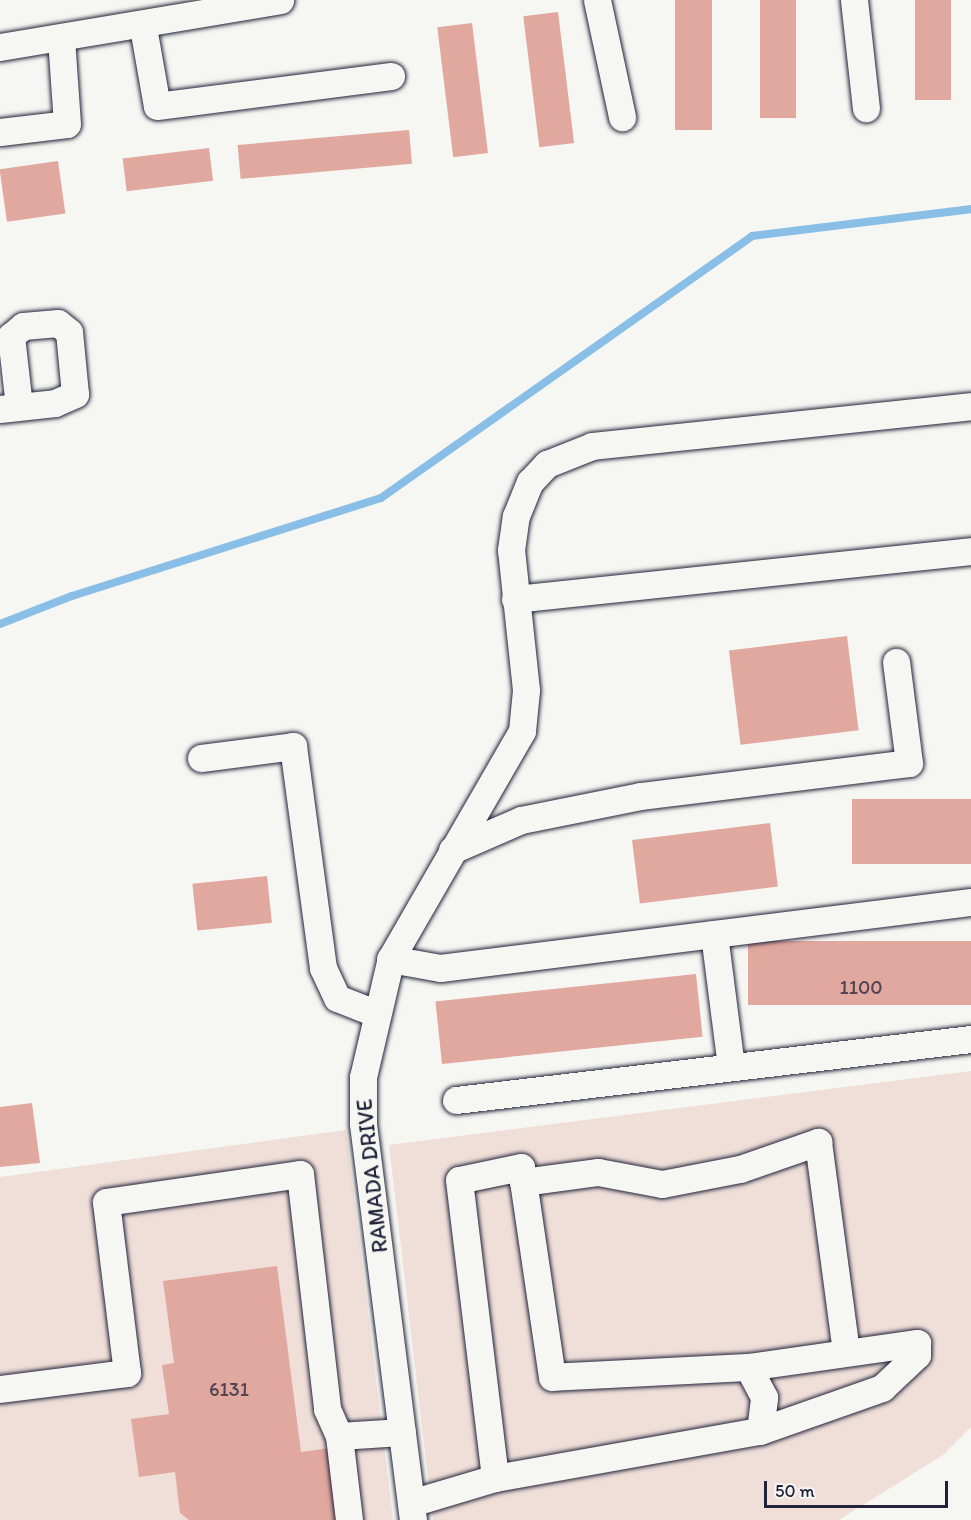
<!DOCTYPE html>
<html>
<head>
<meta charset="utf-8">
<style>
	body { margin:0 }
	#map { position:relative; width:971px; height:1520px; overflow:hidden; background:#f6f6f2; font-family:Itim,sans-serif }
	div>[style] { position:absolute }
	.built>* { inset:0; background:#f0dfd9 }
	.stream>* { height:8px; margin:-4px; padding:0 4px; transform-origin:4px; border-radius:4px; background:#89bfe7 }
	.building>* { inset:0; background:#e1a89f; transform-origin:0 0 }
	.roads { filter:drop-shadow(0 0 2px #22223b) drop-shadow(0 0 2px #22223b) }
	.minor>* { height:27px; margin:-13.5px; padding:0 13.5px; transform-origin:13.5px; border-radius:13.5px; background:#f6f6f2 }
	span { translate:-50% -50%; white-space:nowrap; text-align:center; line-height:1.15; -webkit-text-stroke:4.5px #f6f6f2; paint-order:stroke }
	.number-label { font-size:20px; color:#524454 }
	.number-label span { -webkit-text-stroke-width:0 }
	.street-label { font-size:22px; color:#22223b }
	.scale { position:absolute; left:764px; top:1481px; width:184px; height:27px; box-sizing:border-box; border:3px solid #22223b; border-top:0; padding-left:8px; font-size:18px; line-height:21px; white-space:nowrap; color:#22223b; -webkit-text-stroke:4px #f6f6f2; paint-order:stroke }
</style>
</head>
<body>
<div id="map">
	<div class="built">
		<div style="clip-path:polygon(971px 1071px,971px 1427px,943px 1455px,839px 1520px,433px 1520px,389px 1145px)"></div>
		<div style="clip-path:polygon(346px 1130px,393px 1520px,0 1520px,0 1177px)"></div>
	</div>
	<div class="stream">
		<div style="left:0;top:624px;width:77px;rotate:-21.3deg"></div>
		<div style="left:72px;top:596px;width:324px;rotate:-17.6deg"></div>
		<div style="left:381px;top:498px;width:454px;rotate:-35.2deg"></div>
		<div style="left:752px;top:236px;width:221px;rotate:-7deg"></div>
	</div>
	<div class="building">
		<div style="left:675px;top:0;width:37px;height:130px"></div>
		<div style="left:760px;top:0;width:36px;height:118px"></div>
		<div style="left:915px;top:0;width:36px;height:100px"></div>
		<div style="left:558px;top:12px;width:132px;height:35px;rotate:83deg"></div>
		<div style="left:472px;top:23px;width:131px;height:35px;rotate:83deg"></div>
		<div style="left:409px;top:130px;width:34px;height:172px;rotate:85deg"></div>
		<div style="left:209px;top:148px;width:33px;height:87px;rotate:83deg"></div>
		<div style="left:58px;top:161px;width:53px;height:59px;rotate:82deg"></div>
		<div style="left:847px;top:636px;width:95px;height:119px;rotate:83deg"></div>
		<div style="left:971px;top:799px;width:65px;height:119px;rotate:90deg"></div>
		<div style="left:770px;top:823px;width:64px;height:139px;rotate:83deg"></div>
		<div style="left:267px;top:876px;width:47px;height:75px;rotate:84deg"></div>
		<div style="left:971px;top:941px;width:64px;height:223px;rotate:90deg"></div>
		<div style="left:696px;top:974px;width:63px;height:262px;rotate:84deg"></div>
		<div style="clip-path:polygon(32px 1103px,40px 1163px,0 1167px,0 1107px)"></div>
		<div style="clip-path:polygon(277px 1266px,301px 1452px,330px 1448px,340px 1520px,189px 1520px,180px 1513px,175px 1472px,139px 1477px,131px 1419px,169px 1414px,162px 1365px,174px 1363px,163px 1281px)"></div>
	</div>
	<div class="roads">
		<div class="minor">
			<div style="left:597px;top:0;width:120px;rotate:77.9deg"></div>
			<div style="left:854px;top:0;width:109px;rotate:83.7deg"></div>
			<div style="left:143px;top:27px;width:80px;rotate:80deg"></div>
			<div style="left:157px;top:106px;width:236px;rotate:-7.3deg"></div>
			<div style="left:0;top:47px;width:284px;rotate:-9.5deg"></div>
			<div style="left:0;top:132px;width:67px;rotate:-6.8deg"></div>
			<div style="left:67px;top:124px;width:85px;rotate:-94deg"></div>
			<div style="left:0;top:409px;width:55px;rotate:-6.2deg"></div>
			<div style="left:55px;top:403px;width:22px;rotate:-24deg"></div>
			<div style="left:75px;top:394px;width:62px;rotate:-95.5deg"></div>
			<div style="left:69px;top:332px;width:14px;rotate:-141deg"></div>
			<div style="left:58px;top:323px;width:35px;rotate:175deg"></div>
			<div style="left:23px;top:326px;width:16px;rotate:140deg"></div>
			<div style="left:11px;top:336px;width:70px;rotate:83.5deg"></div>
			<div style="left:515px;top:599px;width:459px;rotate:-6deg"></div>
			<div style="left:201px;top:758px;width:93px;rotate:-7.4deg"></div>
			<div style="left:293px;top:746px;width:224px;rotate:82.3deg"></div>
			<div style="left:323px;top:968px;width:33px;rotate:65deg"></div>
			<div style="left:337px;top:998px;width:41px;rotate:21.5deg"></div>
			<div style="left:452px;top:850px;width:75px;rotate:-23.5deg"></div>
			<div style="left:521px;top:820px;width:122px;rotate:-11.3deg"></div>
			<div style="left:641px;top:796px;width:270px;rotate:-7deg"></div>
			<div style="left:909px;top:763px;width:102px;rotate:-97.3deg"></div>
			<div style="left:714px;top:934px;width:134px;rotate:82.7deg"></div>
			<div style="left:390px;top:959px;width:51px;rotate:10.2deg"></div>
			<div style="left:440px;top:968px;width:535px;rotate:-7.09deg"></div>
			<div style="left:456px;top:1100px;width:519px;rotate:-6.76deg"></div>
			<div style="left:523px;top:1182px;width:76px;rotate:-7.6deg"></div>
			<div style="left:598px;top:1172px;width:65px;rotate:10.6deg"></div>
			<div style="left:662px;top:1184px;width:79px;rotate:-10.9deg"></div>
			<div style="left:740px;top:1169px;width:83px;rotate:-19.1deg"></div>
			<div style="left:818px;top:1142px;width:211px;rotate:82.4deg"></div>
			<div style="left:748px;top:1367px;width:171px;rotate:-8.1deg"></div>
			<div style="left:917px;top:1343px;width:12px;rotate:90deg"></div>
			<div style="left:917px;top:1355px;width:48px;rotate:136.7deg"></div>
			<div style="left:882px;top:1388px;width:129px;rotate:160.6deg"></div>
			<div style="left:0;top:1389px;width:128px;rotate:-7.2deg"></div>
			<div style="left:127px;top:1373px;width:172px;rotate:-97deg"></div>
			<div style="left:106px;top:1202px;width:196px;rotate:-8.2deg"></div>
			<div style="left:300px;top:1174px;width:237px;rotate:83.4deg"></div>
			<div style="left:327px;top:1409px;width:30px;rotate:66deg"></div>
			<div style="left:339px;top:1436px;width:63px;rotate:-3.6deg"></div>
			<div style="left:339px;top:1436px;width:85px;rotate:83.2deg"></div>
			<div style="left:411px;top:1503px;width:88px;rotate:-16.6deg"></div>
			<div style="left:495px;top:1478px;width:269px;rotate:-10.1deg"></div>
			<div style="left:760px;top:1431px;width:34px;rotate:-83deg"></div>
			<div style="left:764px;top:1397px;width:34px;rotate:-118deg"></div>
			<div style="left:748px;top:1367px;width:196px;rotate:177.1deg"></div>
			<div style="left:552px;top:1377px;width:212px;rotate:-98.4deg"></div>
			<div style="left:521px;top:1167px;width:63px;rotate:168.2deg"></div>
			<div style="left:459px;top:1180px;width:300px;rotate:83.1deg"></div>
			<div style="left:413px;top:1520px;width:400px;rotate:-97.2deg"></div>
			<div style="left:363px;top:1123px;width:46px;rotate:-90deg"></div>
			<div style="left:363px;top:1077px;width:122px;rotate:-76.8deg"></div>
			<div style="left:391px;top:958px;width:262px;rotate:-60deg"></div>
			<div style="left:522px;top:731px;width:41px;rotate:-84.4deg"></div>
			<div style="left:526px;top:690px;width:141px;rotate:-96.1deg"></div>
			<div style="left:511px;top:550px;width:34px;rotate:-82deg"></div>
			<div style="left:516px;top:516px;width:37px;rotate:-68deg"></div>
			<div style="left:530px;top:482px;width:25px;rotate:-47deg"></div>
			<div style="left:547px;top:464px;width:48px;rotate:-21.8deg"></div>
			<div style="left:592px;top:446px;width:381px;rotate:-6deg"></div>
		</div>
	</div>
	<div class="number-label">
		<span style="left:861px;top:987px">1100</span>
		<span style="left:229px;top:1389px">6131</span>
	</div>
	<div class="street-label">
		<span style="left:372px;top:1176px;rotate:-96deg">RAMADA DRIVE</span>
	</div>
	<div class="scale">50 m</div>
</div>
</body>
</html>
